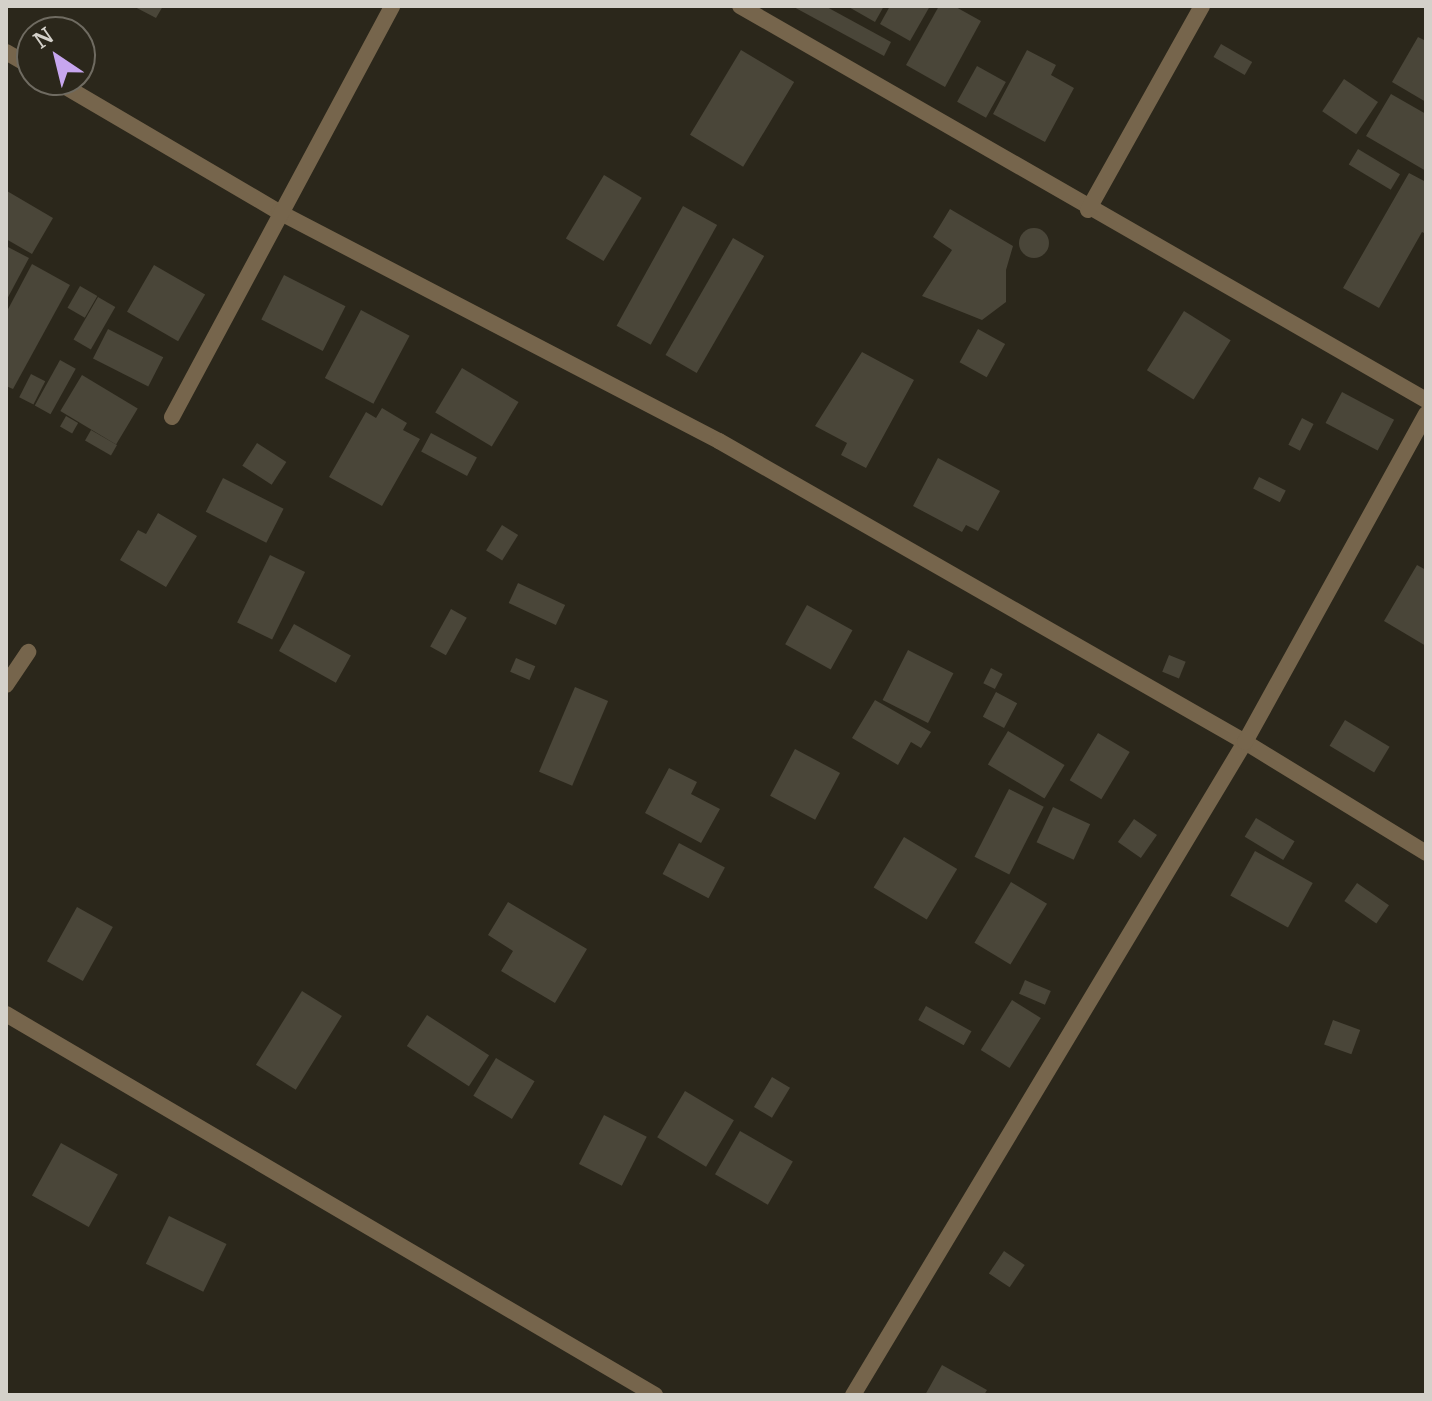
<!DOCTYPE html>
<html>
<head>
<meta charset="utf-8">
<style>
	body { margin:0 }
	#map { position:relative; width:1432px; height:1401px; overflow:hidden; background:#2b271b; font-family:Merriweather,serif }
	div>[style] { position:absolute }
	.building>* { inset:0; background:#4a4639; transform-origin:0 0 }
	.round { border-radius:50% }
	.street>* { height:16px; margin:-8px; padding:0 8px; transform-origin:8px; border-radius:8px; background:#76654c }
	span { translate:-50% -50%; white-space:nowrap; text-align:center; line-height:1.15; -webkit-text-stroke:6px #2b271b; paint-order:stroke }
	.frame { position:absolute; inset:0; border:8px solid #d4d1ca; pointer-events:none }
	.north { position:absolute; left:16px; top:16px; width:80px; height:80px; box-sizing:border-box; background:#2b271b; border:2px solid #6f6b61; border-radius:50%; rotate:325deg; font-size:22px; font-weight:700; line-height:32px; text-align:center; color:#d4d1ca }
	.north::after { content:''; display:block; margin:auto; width:28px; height:36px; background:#c7a6ef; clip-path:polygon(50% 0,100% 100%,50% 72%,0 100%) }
</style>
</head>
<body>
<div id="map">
	<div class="building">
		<div style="clip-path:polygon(133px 6px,163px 6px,156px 18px)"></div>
		<div style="clip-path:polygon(792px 6px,825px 6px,891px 42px,884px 56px)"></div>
		<div style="clip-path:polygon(847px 6px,884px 6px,875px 22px)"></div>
		<div style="clip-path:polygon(890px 6px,930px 6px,910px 41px,880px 24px)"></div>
		<div style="clip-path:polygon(939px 6px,954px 6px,981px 21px,945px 87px,906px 65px)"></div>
		<div style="clip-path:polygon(1418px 37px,1426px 41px,1426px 102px,1392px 82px)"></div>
		<div style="left:1221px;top:44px;width:36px;height:15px;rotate:30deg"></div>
		<div style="left:741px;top:50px;width:62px;height:99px;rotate:31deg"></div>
		<div style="clip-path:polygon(1027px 50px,1056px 65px,1051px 75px,1074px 88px,1045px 142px,993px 114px)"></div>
		<div style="left:977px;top:66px;width:33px;height:41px;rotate:29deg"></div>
		<div style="left:1344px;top:79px;width:41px;height:39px;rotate:34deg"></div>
		<div style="clip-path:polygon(1391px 94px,1426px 114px,1426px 171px,1366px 136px)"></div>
		<div style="left:1358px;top:149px;width:49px;height:18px;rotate:31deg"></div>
		<div style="clip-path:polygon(1409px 173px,1426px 182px,1426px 234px,1422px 232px,1379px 308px,1343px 288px)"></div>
		<div style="left:604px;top:175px;width:44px;height:74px;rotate:31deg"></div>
		<div style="clip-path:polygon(7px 191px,53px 218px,32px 254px,6px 239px)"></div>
		<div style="left:683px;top:206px;width:39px;height:137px;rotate:29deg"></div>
		<div style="clip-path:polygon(950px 209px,1013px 246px,1006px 270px,1006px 302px,982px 320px,922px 296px,952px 250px,933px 237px)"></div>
		<div class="round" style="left:1019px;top:228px;width:30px;height:30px"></div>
		<div style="left:733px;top:238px;width:36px;height:135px;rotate:30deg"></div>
		<div style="clip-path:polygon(6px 246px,29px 258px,6px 301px)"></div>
		<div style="clip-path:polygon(32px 264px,70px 285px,13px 389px,6px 386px,6px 313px)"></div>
		<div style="left:154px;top:265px;width:59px;height:54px;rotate:30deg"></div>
		<div style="left:284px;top:275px;width:69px;height:50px;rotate:27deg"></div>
		<div style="left:80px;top:286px;width:20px;height:25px;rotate:30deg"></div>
		<div style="left:98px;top:297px;width:20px;height:49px;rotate:30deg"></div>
		<div style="left:361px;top:310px;width:55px;height:77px;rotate:28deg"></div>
		<div style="left:1184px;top:311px;width:55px;height:70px;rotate:32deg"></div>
		<div style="left:108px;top:329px;width:62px;height:33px;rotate:27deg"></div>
		<div style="left:978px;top:329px;width:31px;height:38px;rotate:29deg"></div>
		<div style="clip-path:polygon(862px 352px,914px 380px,866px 468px,841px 455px,847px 443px,815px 426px)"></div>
		<div style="left:60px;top:360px;width:18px;height:52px;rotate:29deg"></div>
		<div style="left:462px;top:368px;width:66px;height:52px;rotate:31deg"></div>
		<div style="left:31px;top:374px;width:16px;height:26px;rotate:27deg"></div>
		<div style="left:82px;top:375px;width:65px;height:42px;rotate:31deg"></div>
		<div style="left:1342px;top:392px;width:59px;height:35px;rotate:28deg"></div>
		<div style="clip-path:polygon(382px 408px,407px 423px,403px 430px,420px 439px,382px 506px,329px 477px,366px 412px,376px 418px)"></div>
		<div style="left:66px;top:416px;width:14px;height:12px;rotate:30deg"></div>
		<div style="left:1302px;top:418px;width:13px;height:30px;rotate:27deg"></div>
		<div style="left:91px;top:430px;width:30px;height:12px;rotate:30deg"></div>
		<div style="left:431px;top:433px;width:52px;height:21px;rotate:28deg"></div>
		<div style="left:257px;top:443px;width:35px;height:27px;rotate:33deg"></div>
		<div style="clip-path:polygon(938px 458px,1000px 491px,978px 531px,966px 525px,962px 532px,913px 506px)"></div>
		<div style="left:1259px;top:477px;width:30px;height:13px;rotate:27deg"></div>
		<div style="left:223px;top:478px;width:68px;height:38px;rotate:27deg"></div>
		<div style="clip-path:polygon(158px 513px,197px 536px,166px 587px,120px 560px,138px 530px,146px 534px)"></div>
		<div style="left:502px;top:525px;width:19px;height:30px;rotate:32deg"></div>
		<div style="left:270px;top:555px;width:39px;height:75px;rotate:26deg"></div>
		<div style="clip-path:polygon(1417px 565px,1426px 570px,1426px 646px,1384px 621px)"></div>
		<div style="left:518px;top:583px;width:52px;height:22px;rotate:25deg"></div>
		<div style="left:807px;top:605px;width:52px;height:45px;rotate:29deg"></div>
		<div style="left:451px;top:609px;width:18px;height:43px;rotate:29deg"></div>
		<div style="left:294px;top:624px;width:65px;height:31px;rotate:29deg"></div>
		<div style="left:908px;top:650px;width:51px;height:56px;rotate:27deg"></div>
		<div style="left:1169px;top:655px;width:18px;height:18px;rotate:22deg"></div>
		<div style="left:516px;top:658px;width:21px;height:15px;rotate:23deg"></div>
		<div style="left:991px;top:668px;width:13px;height:17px;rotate:27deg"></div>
		<div style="left:575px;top:687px;width:36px;height:92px;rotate:23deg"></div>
		<div style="left:996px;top:692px;width:24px;height:28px;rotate:28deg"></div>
		<div style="clip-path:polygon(875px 700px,931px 732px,921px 748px,911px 742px,898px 765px,852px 738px)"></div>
		<div style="left:1345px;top:720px;width:52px;height:30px;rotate:31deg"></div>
		<div style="left:1008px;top:731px;width:66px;height:39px;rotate:31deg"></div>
		<div style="left:1098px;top:733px;width:37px;height:55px;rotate:31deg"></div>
		<div style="left:795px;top:749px;width:51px;height:53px;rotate:28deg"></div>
		<div style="clip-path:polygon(669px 768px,697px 782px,691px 794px,720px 809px,701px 843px,645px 813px)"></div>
		<div style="left:1009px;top:789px;width:39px;height:76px;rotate:27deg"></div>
		<div style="left:1053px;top:807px;width:41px;height:39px;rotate:25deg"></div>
		<div style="left:1256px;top:818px;width:45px;height:22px;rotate:31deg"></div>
		<div style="left:1134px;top:819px;width:28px;height:28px;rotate:35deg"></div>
		<div style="left:904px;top:837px;width:62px;height:59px;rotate:31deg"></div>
		<div style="left:679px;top:843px;width:52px;height:35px;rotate:28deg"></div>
		<div style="left:1255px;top:851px;width:66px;height:51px;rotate:29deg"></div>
		<div style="left:1011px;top:882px;width:42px;height:71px;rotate:31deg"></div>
		<div style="left:1357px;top:883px;width:39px;height:22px;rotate:35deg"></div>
		<div style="clip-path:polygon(508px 902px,587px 949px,555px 1003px,501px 971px,513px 951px,488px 935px)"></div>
		<div style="left:77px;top:907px;width:41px;height:62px;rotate:29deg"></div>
		<div style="left:1025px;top:980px;width:28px;height:15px;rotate:23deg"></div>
		<div style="left:302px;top:991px;width:47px;height:87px;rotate:32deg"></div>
		<div style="left:1012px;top:1000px;width:34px;height:59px;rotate:32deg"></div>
		<div style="left:926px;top:1006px;width:52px;height:16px;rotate:29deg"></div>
		<div style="left:427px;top:1015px;width:74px;height:37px;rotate:33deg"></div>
		<div style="left:1333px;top:1020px;width:29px;height:26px;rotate:20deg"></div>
		<div style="left:496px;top:1058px;width:45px;height:44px;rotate:31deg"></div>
		<div style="left:772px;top:1077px;width:21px;height:35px;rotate:31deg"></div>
		<div style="left:685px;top:1091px;width:57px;height:54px;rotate:31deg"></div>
		<div style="left:604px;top:1115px;width:48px;height:55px;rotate:27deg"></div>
		<div style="left:740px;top:1131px;width:61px;height:50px;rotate:30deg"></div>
		<div style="left:61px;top:1143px;width:65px;height:60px;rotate:29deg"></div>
		<div style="left:169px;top:1216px;width:64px;height:53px;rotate:26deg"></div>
		<div style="left:1004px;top:1251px;width:25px;height:27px;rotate:34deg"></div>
		<div style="clip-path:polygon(942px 1365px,987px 1390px,984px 1395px,925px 1395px)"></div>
	</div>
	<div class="street">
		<div style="left:740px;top:6px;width:791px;rotate:29.87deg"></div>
		<div style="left:6px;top:52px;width:30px;rotate:30deg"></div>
		<div style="left:54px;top:80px;width:261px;rotate:30.4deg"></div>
		<div style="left:279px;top:212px;width:496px;rotate:27.5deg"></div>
		<div style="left:719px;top:441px;width:606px;rotate:29.78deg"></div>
		<div style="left:1245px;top:742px;width:212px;rotate:31.5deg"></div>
		<div style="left:1088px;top:210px;width:234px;rotate:-60.8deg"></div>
		<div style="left:172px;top:417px;width:466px;rotate:-61.8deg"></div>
		<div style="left:6px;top:685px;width:40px;rotate:-56deg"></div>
		<div style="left:6px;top:1014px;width:753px;rotate:30.42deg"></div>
		<div style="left:853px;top:1395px;width:762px;rotate:-59.02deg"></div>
		<div style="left:1245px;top:742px;width:375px;rotate:-61.1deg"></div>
	</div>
	<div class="frame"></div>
	<div class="north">N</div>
</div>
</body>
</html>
